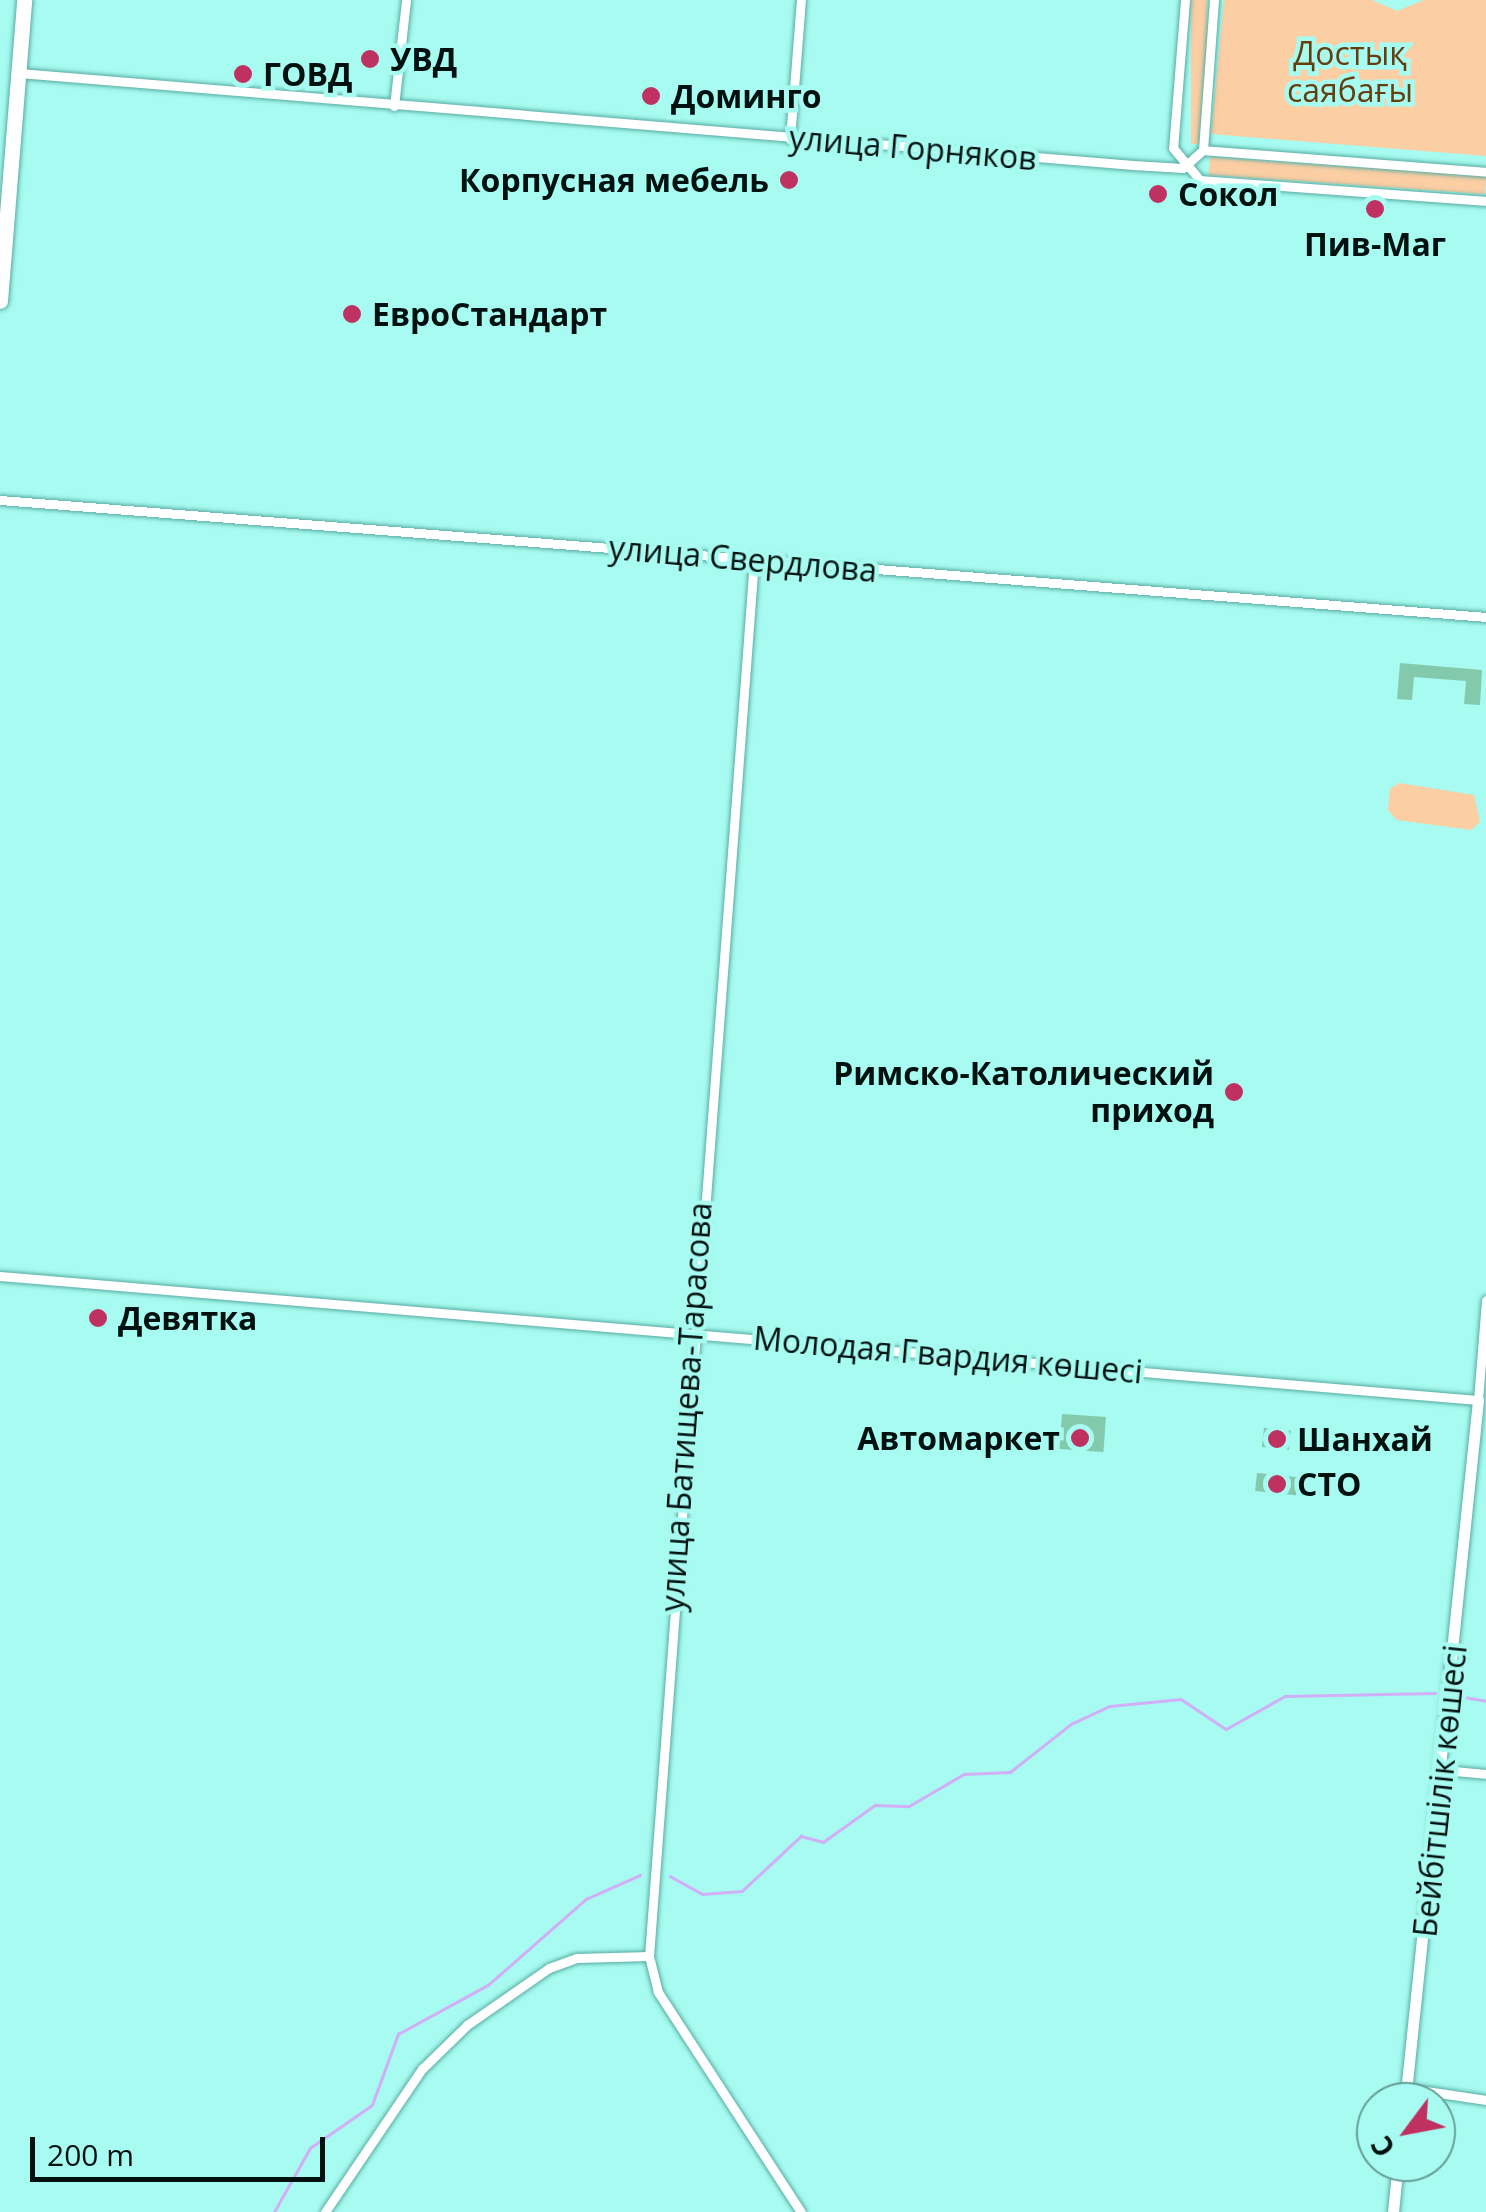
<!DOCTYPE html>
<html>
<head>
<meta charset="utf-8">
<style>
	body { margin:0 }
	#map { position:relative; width:1486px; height:2212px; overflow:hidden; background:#a7fbf0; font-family:"Open Sans",sans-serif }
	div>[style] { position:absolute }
	.green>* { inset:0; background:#fbcea3; transform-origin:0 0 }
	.stream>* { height:2.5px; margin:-1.25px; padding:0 1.25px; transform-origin:1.25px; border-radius:1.25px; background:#d1aff7 }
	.building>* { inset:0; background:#83c9ac; transform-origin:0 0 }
	.roads { filter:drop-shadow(0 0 2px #58aca3) drop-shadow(0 0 2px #58aca3) }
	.minor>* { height:9px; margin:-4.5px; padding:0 4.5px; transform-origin:4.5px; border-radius:4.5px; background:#fff }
	.tertiary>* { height:11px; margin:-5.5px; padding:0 5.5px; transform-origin:5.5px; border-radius:5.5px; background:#fff }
	.trunk>* { height:15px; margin:-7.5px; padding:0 7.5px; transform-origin:7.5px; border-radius:7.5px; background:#fff }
	.dots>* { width:28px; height:28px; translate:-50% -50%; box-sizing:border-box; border:5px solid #a7fbf0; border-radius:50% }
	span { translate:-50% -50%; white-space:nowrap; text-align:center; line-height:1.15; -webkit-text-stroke:9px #a7fbf0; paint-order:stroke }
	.park-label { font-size:32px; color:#663e0e }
	.poi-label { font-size:32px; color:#00110f; font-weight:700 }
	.left { translate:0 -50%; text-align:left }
	.right { translate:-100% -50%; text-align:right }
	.street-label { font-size:32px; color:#00110f }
	.north { position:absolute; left:1356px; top:2082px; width:100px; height:100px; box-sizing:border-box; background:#a7fbf0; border:2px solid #649d96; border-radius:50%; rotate:238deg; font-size:28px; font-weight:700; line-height:40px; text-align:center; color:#00110f }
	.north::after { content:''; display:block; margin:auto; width:35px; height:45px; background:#bf3160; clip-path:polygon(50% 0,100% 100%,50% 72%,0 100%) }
	.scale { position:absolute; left:30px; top:2137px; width:295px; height:45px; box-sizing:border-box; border:5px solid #00110f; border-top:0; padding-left:12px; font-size:30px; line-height:35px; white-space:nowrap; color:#00110f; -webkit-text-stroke:8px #a7fbf0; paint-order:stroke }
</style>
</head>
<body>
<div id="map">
	<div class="green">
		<div style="left:1191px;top:0;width:16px;height:144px"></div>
		<div style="clip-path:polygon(1224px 0,1372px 0,1397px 11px,1424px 0,1486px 0,1486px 156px,1211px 134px)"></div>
		<div style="left:1210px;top:157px;width:277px;height:18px;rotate:4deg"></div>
		<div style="clip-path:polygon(1399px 783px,1474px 795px,1480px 822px,1471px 830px,1397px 820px,1388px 810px,1390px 789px)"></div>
	</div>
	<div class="stream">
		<div style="left:1464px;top:1697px;width:22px;rotate:10deg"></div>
		<div style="left:670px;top:1876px;width:37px;rotate:29deg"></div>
		<div style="left:702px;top:1894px;width:40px;rotate:-4.3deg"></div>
		<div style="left:742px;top:1891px;width:81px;rotate:-43deg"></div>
		<div style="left:801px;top:1836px;width:23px;rotate:15deg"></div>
		<div style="left:823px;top:1842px;width:64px;rotate:-35.4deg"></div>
		<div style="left:875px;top:1805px;width:34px;rotate:2deg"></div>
		<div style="left:909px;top:1806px;width:64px;rotate:-30.2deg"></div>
		<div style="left:964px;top:1774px;width:46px;rotate:-2.5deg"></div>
		<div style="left:1010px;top:1772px;width:78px;rotate:-38.2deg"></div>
		<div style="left:1071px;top:1724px;width:43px;rotate:-24.8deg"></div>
		<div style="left:1110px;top:1706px;width:71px;rotate:-5.6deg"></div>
		<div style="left:1181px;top:1699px;width:54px;rotate:33.7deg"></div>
		<div style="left:1226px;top:1729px;width:68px;rotate:-29.2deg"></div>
		<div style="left:1285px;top:1696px;width:150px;rotate:-1.1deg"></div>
		<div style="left:274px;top:2212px;width:73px;rotate:-60.6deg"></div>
		<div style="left:310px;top:2148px;width:75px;rotate:-34.7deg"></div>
		<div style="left:372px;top:2105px;width:76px;rotate:-69.9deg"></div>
		<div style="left:398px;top:2034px;width:102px;rotate:-28.6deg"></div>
		<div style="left:488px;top:1985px;width:130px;rotate:-41.3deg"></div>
		<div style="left:586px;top:1899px;width:59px;rotate:-24deg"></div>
	</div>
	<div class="building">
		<div style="clip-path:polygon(1400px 663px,1482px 670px,1480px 705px,1464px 704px,1466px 681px,1414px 677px,1412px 700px,1397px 699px)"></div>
		<div style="left:1062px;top:1414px;width:44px;height:35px;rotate:4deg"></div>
		<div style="left:1264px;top:1428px;width:27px;height:19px;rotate:6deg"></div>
		<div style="left:1257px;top:1473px;width:41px;height:18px;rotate:6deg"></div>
	</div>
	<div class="roads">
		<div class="minor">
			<div style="left:1185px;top:0;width:148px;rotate:94.6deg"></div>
			<div style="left:1173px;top:148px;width:42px;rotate:49.8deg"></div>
			<div style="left:1200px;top:180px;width:287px;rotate:4.2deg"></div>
			<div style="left:19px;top:73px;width:1118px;rotate:4.72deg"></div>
			<div style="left:1133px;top:165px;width:50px;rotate:3.4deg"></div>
			<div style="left:1183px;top:168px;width:27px;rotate:-42deg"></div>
			<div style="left:394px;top:106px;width:107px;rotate:-83.5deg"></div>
			<div style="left:790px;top:139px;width:139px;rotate:-85.5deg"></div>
			<div style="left:1203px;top:150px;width:284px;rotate:4.4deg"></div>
			<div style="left:1203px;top:150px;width:150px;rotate:-85.8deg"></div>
			<div style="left:0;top:500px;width:1491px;rotate:4.5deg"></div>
			<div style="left:754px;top:560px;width:1400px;rotate:94.3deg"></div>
			<div style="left:649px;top:1956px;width:37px;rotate:76deg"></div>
			<div style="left:658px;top:1992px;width:262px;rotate:57deg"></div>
			<div style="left:0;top:1276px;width:1483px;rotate:4.8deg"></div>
			<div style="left:1478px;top:1400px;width:100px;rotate:-85.4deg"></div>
			<div style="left:1443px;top:1770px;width:43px;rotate:5.3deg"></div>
			<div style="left:1406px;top:2088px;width:81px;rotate:8.5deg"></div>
			<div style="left:325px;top:2212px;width:173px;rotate:-55.9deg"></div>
			<div style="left:422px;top:2069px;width:63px;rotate:-44.4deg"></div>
			<div style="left:467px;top:2025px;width:100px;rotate:-34.8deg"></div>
			<div style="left:549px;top:1968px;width:30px;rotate:-20deg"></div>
			<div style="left:577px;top:1958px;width:72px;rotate:-1.6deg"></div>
		</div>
		<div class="tertiary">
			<div style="left:1405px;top:2102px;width:706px;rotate:-84.06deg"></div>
			<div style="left:1393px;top:2212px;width:50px;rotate:-84.3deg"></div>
		</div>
		<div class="trunk">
			<div style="left:0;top:301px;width:302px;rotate:-85.4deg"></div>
		</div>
	</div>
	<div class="dots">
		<div style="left:370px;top:59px;background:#bf3160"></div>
		<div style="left:243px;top:74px;background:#bf3160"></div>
		<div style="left:651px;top:96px;background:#bf3160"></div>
		<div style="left:789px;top:180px;background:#bf3160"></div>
		<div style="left:1158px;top:194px;background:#bf3160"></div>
		<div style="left:1375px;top:209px;background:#bf3160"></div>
		<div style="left:352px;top:314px;background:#bf3160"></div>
		<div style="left:1234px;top:1092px;background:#bf3160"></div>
		<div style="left:98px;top:1318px;background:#bf3160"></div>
		<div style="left:1080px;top:1438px;background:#bf3160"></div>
		<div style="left:1277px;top:1439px;background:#bf3160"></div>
		<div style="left:1277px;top:1484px;background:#bf3160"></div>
	</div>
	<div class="park-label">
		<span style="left:1350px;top:72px">Достық<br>саябағы</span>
	</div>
	<div class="poi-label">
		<span class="left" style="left:390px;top:59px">УВД</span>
		<span class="left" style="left:263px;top:74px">ГОВД</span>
		<span class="left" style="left:671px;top:96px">Доминго</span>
		<span class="right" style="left:769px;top:180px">Корпусная мебель</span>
		<span class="left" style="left:1178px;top:194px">Сокол</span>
		<span style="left:1375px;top:244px">Пив-Маг</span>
		<span class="left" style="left:372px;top:314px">ЕвроСтандарт</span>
		<span class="right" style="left:1214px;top:1092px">Римско-Католический<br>приход</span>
		<span class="left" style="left:118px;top:1318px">Девятка</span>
		<span class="right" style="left:1060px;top:1438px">Автомаркет</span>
		<span class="left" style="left:1297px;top:1439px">Шанхай</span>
		<span class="left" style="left:1297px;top:1484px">СТО</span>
	</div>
	<div class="street-label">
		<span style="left:913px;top:148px;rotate:5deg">улица Горняков</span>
		<span style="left:743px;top:559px;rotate:5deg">улица Свердлова</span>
		<span style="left:948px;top:1355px;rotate:5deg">Молодая Гвардия көшесі</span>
		<span style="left:686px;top:1407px;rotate:-86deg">улица Батищева-Тарасова</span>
		<span style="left:1440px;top:1791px;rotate:-84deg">Бейбітшілік көшесі</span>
	</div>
	<div class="north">С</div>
	<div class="scale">200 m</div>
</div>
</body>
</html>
